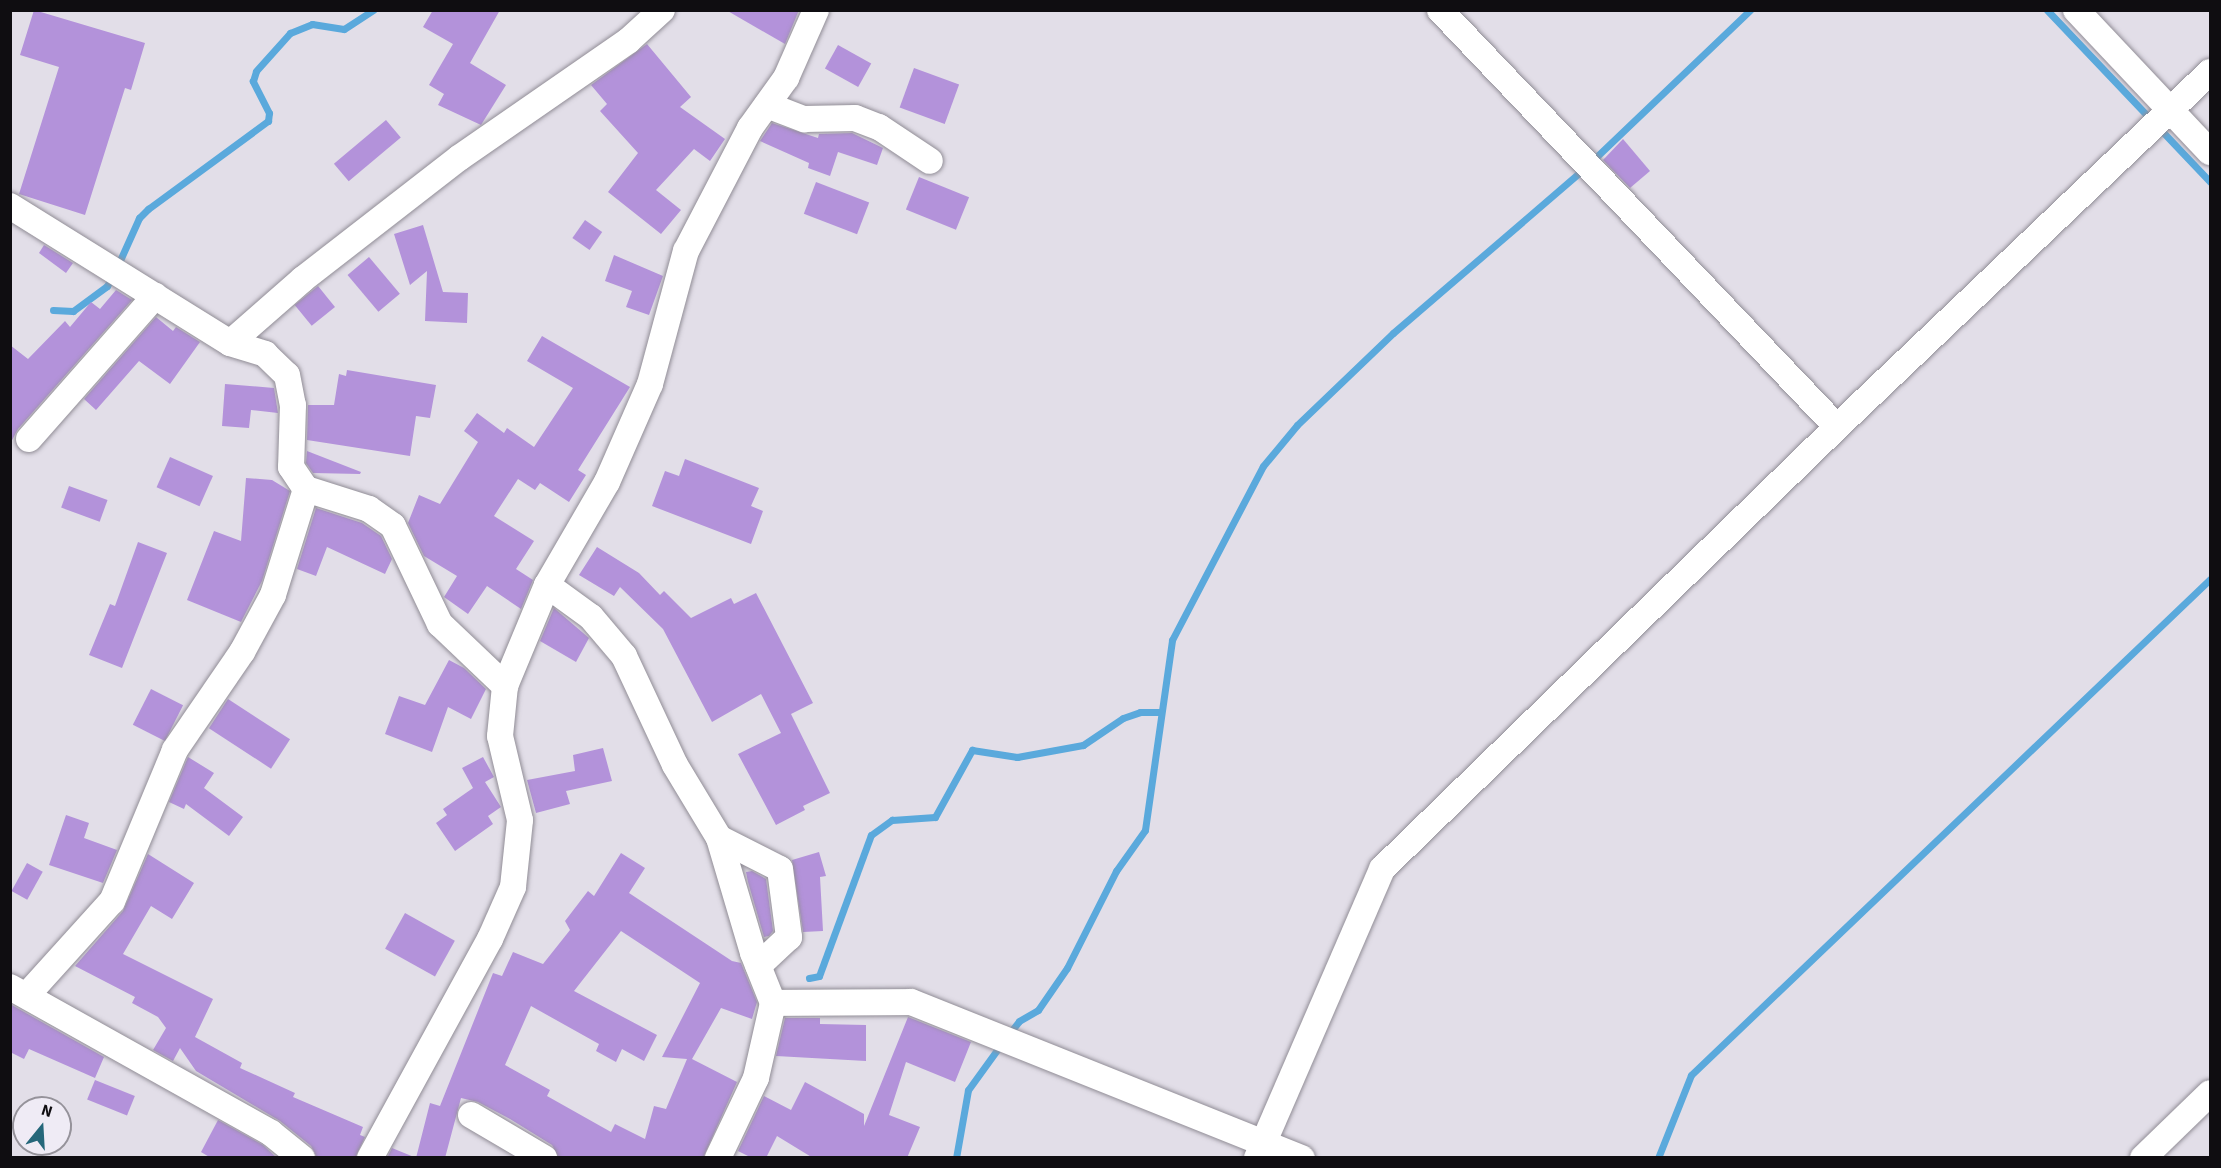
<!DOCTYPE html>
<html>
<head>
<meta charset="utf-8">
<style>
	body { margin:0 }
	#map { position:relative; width:2221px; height:1168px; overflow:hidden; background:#e2dee8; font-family:"Source Sans 3",sans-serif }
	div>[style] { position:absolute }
	.stream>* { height:7px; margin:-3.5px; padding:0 3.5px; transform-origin:3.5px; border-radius:3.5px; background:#5aa9dc }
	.building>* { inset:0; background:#b392da; transform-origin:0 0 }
	.roads { filter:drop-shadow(0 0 2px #918d96) drop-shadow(0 0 2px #918d96) }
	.street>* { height:26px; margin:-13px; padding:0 13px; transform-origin:13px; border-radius:13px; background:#fff }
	span { translate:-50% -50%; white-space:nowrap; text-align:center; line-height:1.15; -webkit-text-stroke:5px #efebf5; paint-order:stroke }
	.frame { position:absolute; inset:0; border:12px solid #0f0d11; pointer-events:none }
	.north { position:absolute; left:12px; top:1096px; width:60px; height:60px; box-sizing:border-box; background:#efebf5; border:2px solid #95929a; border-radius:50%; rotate:18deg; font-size:16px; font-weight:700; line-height:24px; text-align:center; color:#0f0d11 }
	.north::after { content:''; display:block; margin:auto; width:21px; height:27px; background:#25677a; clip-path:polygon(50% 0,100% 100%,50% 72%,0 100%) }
</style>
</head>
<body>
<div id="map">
	<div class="stream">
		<div style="left:2047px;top:10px;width:237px;rotate:46.5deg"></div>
		<div style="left:1592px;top:161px;width:219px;rotate:-43.7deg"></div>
		<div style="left:117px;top:267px;width:54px;rotate:-65.8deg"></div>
		<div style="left:139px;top:218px;width:13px;rotate:-45deg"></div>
		<div style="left:148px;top:209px;width:149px;rotate:-36.3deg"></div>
		<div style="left:268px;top:121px;width:8px;rotate:-83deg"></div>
		<div style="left:269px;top:113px;width:36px;rotate:-117deg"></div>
		<div style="left:253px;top:81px;width:10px;rotate:-73deg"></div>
		<div style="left:256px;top:71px;width:51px;rotate:-48.2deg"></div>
		<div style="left:290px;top:33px;width:24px;rotate:-22deg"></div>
		<div style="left:312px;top:24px;width:32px;rotate:9deg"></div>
		<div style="left:344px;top:29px;width:35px;rotate:-33deg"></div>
		<div style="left:53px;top:310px;width:20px;rotate:3deg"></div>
		<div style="left:73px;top:311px;width:42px;rotate:-36.3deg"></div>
		<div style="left:107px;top:286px;width:10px;rotate:-61deg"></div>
		<div style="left:809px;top:978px;width:10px;rotate:-11deg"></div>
		<div style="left:819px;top:976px;width:150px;rotate:-69.8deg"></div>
		<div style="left:871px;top:835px;width:26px;rotate:-36deg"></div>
		<div style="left:892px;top:820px;width:43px;rotate:-4deg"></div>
		<div style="left:935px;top:817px;width:77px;rotate:-61.1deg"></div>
		<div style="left:972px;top:750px;width:46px;rotate:8.8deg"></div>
		<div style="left:1017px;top:757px;width:67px;rotate:-10.3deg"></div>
		<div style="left:1083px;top:745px;width:48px;rotate:-34deg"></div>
		<div style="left:1123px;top:718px;width:18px;rotate:-19deg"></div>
		<div style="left:1140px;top:712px;width:19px"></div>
		<div style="left:1009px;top:1034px;width:16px;rotate:-52deg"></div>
		<div style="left:1019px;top:1021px;width:22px;rotate:-30deg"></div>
		<div style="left:1038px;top:1010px;width:51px;rotate:-55.4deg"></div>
		<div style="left:1067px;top:968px;width:109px;rotate:-63.2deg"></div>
		<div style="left:1116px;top:871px;width:50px;rotate:-54.7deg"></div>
		<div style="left:1145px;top:830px;width:192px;rotate:-81.9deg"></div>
		<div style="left:1172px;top:640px;width:196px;rotate:-62.4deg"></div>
		<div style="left:1263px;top:466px;width:53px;rotate:-50.3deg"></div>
		<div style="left:1297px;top:425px;width:133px;rotate:-43.8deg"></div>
		<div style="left:1393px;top:333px;width:252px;rotate:-40.7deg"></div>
		<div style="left:956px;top:1158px;width:69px;rotate:-80deg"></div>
		<div style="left:968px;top:1090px;width:58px;rotate:-54.1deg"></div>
		<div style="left:1658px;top:1158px;width:89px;rotate:-68.3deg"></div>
		<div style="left:1691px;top:1075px;width:718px;rotate:-43.7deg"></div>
	</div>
	<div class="building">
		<div style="clip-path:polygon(34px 10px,145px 43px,131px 90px,125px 88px,85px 215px,19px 194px,59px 67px,20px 55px)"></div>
		<div style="clip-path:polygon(433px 10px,500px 10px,470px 63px,506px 85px,481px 125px,438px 105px,444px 94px,429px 85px,453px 44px,423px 27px)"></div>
		<div style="clip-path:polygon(726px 10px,799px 10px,785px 44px)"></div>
		<div style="clip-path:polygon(647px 44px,691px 97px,680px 107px,725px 139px,710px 161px,694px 149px,656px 190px,681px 210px,661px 234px,608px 192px,638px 153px,600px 111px,607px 104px,591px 85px)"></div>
		<div style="left:838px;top:45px;width:38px;height:27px;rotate:29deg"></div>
		<div style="left:914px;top:68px;width:48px;height:42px;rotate:20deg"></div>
		<div style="left:386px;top:120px;width:23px;height:68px;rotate:50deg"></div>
		<div style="clip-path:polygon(772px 123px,818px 138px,819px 134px,852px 133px,883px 148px,877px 165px,838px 152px,830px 176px,808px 168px,809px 163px,760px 141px)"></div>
		<div style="clip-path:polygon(1623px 139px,1650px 171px,1630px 188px,1603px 160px)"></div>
		<div style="left:919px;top:177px;width:54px;height:35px;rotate:22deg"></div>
		<div style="left:816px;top:182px;width:57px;height:34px;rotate:21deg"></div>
		<div style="left:585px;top:220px;width:21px;height:22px;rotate:35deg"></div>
		<div style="clip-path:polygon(423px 225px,443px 292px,468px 293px,467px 323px,425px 321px,427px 271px,410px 285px,394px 234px)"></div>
		<div style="clip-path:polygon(44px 245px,73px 263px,66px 273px,39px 253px)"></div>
		<div style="clip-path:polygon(614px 255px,663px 276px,649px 315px,626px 307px,632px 291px,605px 281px)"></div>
		<div style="left:369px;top:257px;width:48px;height:28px;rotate:50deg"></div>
		<div style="left:318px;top:286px;width:27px;height:30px;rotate:51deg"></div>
		<div style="clip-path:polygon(116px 290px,132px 300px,18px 429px,10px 444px,10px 345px,28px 359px,65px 321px,70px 327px,91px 302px,100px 309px)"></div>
		<div style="clip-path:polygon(156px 317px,173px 331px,176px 327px,200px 342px,170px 384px,139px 361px,96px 410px,84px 399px)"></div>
		<div style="clip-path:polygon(542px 336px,630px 387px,578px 470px,586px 475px,569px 502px,540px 483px,535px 490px,518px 479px,494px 516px,534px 541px,516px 569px,533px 580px,521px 609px,487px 586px,468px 614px,444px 597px,457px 576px,424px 556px,408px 523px,419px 495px,440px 504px,478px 442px,464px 431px,477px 413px,504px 433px,507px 428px,534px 447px,573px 388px,527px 361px)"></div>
		<div style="clip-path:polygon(347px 370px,436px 385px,430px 418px,416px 416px,410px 456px,307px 440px,308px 405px,334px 405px,339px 374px,346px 376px)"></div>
		<div style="clip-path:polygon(225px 384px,274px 388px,278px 413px,251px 410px,249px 428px,222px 426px)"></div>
		<div style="clip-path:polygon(307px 451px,361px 472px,360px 474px,313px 473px,306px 463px)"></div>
		<div style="left:170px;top:457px;width:47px;height:33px;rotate:24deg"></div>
		<div style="clip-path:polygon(685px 459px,759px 488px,751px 506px,763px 511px,751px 544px,652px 506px,665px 471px,679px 476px)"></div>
		<div style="clip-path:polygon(246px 478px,272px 480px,290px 491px,262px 581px,241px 622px,187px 600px,214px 531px,241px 541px)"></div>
		<div style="left:69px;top:486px;width:41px;height:23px;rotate:20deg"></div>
		<div style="clip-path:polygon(316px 508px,362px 523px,381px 536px,392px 559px,385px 574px,327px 547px,316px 576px,297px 569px)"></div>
		<div style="clip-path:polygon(138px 542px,167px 553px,122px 668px,89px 655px,110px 604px,115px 606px)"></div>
		<div style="clip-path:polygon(597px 547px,639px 573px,660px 595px,664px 591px,691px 618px,731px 598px,734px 604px,756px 593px,813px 703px,791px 714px,830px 793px,803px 806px,805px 810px,776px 825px,738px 754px,781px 733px,761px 694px,712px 722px,663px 629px,620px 587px,614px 596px,579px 575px)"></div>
		<div style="clip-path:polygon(554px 608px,589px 638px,576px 662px,540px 641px)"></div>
		<div style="clip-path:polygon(449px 660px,464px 668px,486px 689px,471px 719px,448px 707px,432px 752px,385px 734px,399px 696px,425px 705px)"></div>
		<div style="left:151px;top:689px;width:36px;height:40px;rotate:27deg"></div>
		<div style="left:228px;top:699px;width:74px;height:35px;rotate:33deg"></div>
		<div style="clip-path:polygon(603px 748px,612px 781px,566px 791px,570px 804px,536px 813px,527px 780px,575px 771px,573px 755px)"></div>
		<div style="clip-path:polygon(188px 757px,214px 773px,204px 788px,243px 817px,229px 836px,186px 804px,184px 809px,169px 802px)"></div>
		<div style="clip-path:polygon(483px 757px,494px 777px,485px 782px,501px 807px,488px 816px,493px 824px,455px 851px,436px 823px,447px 815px,443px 809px,473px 788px,462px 768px)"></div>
		<div style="clip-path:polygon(66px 815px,89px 823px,84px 838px,117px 850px,103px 883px,49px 865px)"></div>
		<div style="clip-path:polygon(819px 852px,826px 876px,820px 877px,823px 931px,803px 932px,792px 860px)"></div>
		<div style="clip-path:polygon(evenodd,621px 853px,645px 868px,629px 893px,732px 961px,741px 963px,757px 1002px,752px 1019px,721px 1008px,692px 1059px,737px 1082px,703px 1158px,559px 1158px,552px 1145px,510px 1119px,478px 1102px,461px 1098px,445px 1158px,416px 1158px,430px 1103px,440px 1106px,493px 973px,502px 976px,513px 952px,543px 964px,570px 930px,565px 921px,588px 891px,594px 896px,621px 853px,621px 931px,700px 983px,662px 1057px,687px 1059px,666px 1109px,654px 1106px,645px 1139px,615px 1124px,611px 1132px,547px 1096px,550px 1090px,505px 1065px,531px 1006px,599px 1044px,596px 1051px,616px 1062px,622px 1049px,644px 1061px,657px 1035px,574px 991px,621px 931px)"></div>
		<div style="clip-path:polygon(148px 854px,194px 883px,172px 919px,151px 906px,123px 954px,213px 999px,195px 1037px,242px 1063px,240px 1068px,295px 1093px,293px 1097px,363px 1127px,360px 1135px,365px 1137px,355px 1158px,317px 1158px,311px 1146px,280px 1121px,196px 1071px,180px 1048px,173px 1061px,153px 1050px,166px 1028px,158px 1017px,132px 1003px,135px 997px,75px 966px,123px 911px)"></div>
		<div style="left:27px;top:863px;width:18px;height:32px;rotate:29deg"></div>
		<div style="clip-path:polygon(752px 871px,766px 879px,773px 931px,769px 936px,764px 937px,748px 882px,746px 872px)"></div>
		<div style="left:405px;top:913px;width:57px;height:41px;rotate:29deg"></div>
		<div style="clip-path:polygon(10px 1004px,104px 1057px,95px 1078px,29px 1049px,24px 1059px,10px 1052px)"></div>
		<div style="clip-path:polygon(908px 1017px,971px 1042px,955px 1082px,906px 1062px,889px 1115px,920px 1127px,907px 1158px,813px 1158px,777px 1136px,766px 1158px,752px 1158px,738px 1151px,764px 1096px,791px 1110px,805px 1082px,864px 1114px,864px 1126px)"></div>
		<div style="clip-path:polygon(785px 1018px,820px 1018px,820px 1024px,866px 1025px,866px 1061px,776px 1056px)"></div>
		<div style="left:95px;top:1080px;width:43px;height:21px;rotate:22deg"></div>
		<div style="clip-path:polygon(218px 1120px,263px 1145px,277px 1158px,211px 1158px,201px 1152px)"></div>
		<div style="clip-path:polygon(392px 1148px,414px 1157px,414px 1158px,387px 1158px)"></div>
	</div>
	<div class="roads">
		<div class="street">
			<div style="left:1440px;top:10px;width:576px;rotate:46.41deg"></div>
			<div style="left:2076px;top:10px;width:195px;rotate:46.7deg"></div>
			<div style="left:767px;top:105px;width:40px;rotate:21deg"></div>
			<div style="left:804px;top:119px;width:51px;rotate:-1.1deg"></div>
			<div style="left:855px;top:118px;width:26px;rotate:21deg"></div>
			<div style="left:879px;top:127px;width:61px;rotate:33.7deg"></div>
			<div style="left:10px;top:206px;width:259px;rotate:31.9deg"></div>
			<div style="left:230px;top:343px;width:37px;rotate:17deg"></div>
			<div style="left:265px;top:354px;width:30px;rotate:44deg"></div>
			<div style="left:287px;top:375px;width:31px;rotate:79deg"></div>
			<div style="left:293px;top:405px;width:62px;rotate:91.8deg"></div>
			<div style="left:291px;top:467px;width:27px;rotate:56deg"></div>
			<div style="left:306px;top:489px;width:111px;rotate:107.3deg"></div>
			<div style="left:273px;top:595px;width:65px;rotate:118.5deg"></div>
			<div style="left:242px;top:652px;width:119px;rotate:124.4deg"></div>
			<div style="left:175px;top:750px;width:164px;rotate:112.6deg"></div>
			<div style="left:112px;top:901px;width:127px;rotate:132.1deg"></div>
			<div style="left:230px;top:343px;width:97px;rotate:-41.2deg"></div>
			<div style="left:303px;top:279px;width:197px;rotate:-37.8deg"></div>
			<div style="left:459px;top:158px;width:206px;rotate:-34.7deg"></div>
			<div style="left:628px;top:41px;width:46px;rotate:-42.4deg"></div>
			<div style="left:29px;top:439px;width:191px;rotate:-48.6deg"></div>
			<div style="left:306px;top:489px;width:66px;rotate:17.6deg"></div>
			<div style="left:369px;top:509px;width:29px;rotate:35deg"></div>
			<div style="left:393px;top:526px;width:109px;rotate:64.4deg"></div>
			<div style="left:440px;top:624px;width:90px;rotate:43.6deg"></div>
			<div style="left:547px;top:585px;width:54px;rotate:36deg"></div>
			<div style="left:591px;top:617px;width:51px;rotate:49.8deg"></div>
			<div style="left:624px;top:656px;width:120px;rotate:64.9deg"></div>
			<div style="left:675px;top:765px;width:85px;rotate:58.9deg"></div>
			<div style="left:719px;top:838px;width:120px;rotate:73.5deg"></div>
			<div style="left:753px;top:953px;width:54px;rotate:68.2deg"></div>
			<div style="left:773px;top:1003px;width:77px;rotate:102.8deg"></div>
			<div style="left:756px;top:1078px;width:89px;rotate:115.4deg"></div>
			<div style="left:719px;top:838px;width:68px;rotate:26.9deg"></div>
			<div style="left:780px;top:869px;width:69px;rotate:82.5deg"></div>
			<div style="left:789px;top:937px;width:42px;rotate:136.9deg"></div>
			<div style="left:10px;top:987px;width:299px;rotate:29.2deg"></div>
			<div style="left:271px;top:1133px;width:40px;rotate:39deg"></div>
			<div style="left:773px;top:1003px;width:138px;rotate:-0.4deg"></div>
			<div style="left:911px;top:1002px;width:421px;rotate:21.8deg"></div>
			<div style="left:471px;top:1115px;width:85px;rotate:30.5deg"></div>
			<div style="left:370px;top:1158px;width:250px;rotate:-61.3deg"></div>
			<div style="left:490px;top:939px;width:57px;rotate:-66.1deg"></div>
			<div style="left:513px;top:887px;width:67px;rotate:-84deg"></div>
			<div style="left:520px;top:820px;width:86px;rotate:-103.4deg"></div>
			<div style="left:500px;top:736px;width:50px;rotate:-84.3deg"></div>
			<div style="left:505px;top:686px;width:109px;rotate:-67.4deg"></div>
			<div style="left:547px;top:585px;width:119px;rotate:-59.8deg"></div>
			<div style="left:607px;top:482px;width:107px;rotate:-66.3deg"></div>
			<div style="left:650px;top:384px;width:138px;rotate:-74.9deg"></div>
			<div style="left:686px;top:251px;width:139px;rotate:-62.5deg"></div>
			<div style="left:750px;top:128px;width:62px;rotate:-54.2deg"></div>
			<div style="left:786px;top:78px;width:74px;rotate:-66.2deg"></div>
			<div style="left:1257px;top:1158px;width:315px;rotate:-66.6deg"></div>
			<div style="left:1382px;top:869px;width:634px;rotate:-44.17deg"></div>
			<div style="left:1837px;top:427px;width:515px;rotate:-43.58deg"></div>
			<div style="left:2143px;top:1158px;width:93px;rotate:-44.1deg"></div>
		</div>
	</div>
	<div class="frame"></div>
	<div class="north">N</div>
</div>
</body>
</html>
